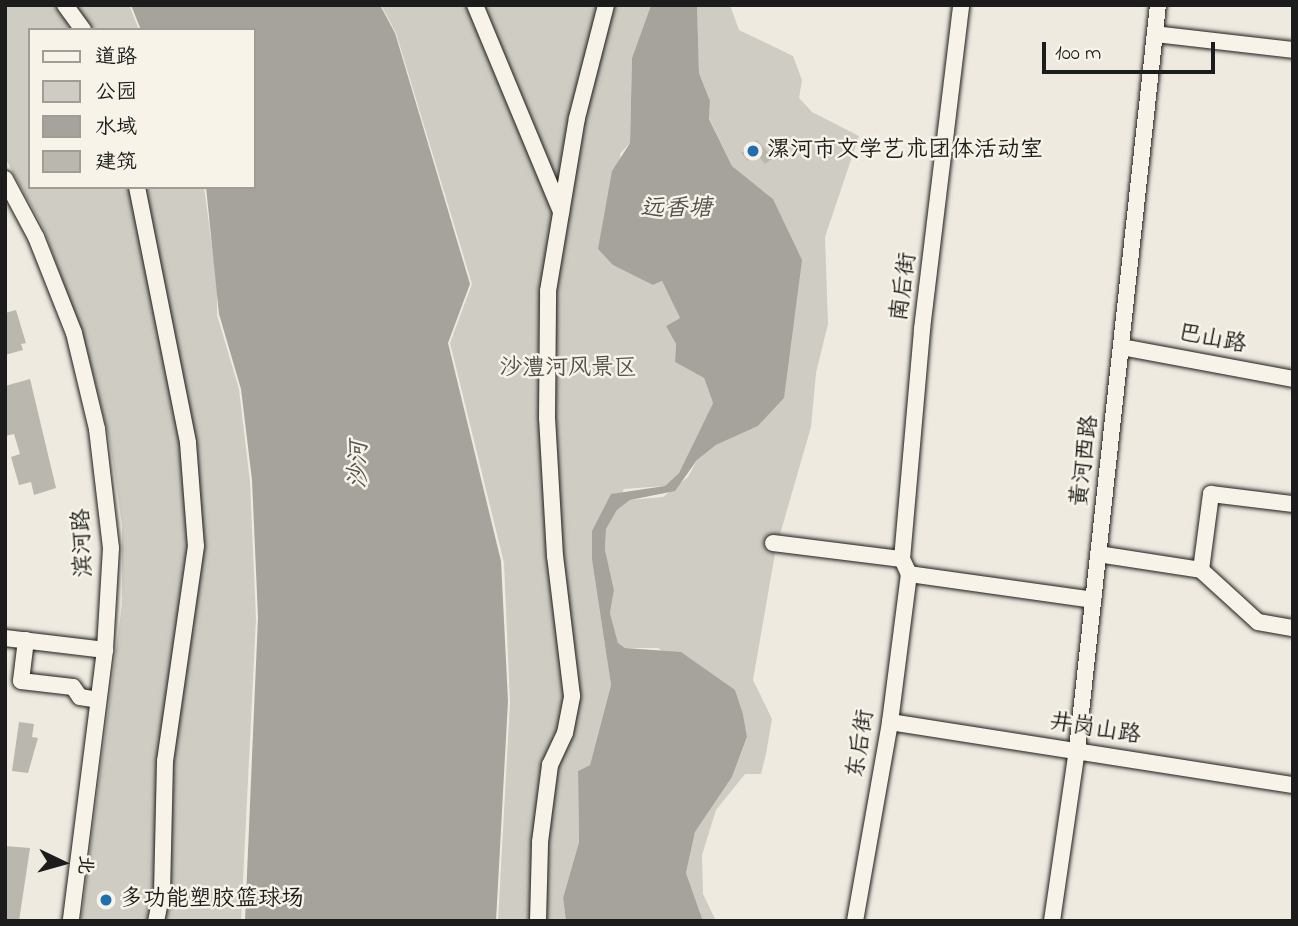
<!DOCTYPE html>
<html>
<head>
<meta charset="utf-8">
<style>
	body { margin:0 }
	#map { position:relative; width:1298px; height:926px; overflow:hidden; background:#eeeae0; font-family:"Indie Flower","LXGW WenKai TC",sans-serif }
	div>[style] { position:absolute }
	.green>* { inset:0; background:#cfccc3 }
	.water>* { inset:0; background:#a6a39d }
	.building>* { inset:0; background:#bab7af }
	.roads { filter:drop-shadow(0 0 2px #1c1c1c) drop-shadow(0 0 2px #1c1c1c) }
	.minor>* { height:16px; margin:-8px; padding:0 8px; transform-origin:8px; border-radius:8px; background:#f7f3e8 }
	.dots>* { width:19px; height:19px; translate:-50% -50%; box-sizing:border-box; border:4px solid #f7f3e8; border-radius:50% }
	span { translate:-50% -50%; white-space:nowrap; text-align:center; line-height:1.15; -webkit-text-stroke:5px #f7f3e8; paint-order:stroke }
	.poi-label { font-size:23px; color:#1c1c1c }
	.left { translate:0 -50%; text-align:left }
	.street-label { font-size:23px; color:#1c1c1c }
	.park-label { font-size:23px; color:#52514e }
	.water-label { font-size:24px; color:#535250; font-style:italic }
	.frame { position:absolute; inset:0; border:7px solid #1c1c1c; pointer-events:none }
	.legend { position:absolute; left:28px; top:28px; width:228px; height:161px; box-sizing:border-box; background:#f7f3e8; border:2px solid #9f9d96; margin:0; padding:9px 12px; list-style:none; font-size:21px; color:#1c1c1c }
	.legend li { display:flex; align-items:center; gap:14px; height:35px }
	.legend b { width:35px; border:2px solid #9f9d96 }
	.north { position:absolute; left:28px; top:828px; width:70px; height:70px; -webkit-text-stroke:5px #f7f3e8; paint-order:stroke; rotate:95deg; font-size:19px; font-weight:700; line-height:28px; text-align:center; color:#1c1c1c }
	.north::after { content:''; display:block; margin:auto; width:24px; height:32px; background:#1c1c1c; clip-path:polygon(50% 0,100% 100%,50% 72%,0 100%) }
	.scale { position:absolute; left:1042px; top:42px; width:173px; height:32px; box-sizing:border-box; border:4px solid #1c1c1c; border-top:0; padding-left:9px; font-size:21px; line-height:24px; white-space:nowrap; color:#1c1c1c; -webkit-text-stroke:5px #f7f3e8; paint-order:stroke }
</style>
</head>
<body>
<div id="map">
	<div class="green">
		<div style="clip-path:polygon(5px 5px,129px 5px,139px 30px,30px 30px,30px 187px,204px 187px,217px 283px,217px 315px,239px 389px,250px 482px,256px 619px,241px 921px,81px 921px,122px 604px,122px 525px,109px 437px,86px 347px,44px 229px,5px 158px)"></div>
		<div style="clip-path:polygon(381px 5px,651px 5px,632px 58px,630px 143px,620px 154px,640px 278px,653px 285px,662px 281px,680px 318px,666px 326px,676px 344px,675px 362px,704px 378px,713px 403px,679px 473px,665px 486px,624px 489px,592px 560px,611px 685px,590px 765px,578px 771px,579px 842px,563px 898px,566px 921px,498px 921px,510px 702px,504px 563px,450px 343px,472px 284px,396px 33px)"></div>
		<div style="clip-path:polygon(697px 5px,730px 5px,739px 30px,793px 56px,802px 80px,799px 98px,812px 112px,859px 136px,825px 237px,828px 324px,816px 373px,811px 427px,776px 548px,753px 680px,772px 719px,766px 754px,761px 774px,745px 774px,716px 810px,702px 855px,703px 894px,716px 921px,703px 921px,686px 873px,695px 832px,732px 777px,747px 738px,743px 714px,658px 648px,625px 648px,618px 643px,610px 613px,614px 590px,605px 550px,606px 529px,617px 510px,630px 500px,663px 497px,688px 477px,697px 460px,716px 445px,758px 426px,784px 398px,773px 199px,732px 166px,709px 118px,710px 101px,699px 73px)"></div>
	</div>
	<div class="water">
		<div style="clip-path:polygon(131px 5px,380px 5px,395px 33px,470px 284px,448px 343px,501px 561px,508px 701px,496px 921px,245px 921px,258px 617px,252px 480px,241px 389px,219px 314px,206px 187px,254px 187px,254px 30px,141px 30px)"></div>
		<div style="clip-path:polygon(651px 5px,697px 5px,699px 73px,710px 101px,709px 119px,732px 166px,773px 199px,802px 260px,784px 398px,758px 426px,716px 445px,697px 460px,675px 491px,630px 500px,617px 510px,606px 529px,605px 550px,614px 590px,610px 613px,618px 643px,625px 648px,681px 652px,735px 690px,743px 714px,747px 737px,732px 777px,695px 832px,686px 873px,703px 921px,566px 921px,563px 898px,579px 842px,578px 771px,590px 765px,611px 685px,592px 560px,592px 531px,611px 494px,665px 486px,679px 473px,713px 403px,704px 378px,675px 362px,676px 344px,666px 326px,680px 318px,662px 281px,653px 285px,613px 265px,598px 249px,612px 171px,630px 143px,632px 58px)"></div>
	</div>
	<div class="building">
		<div style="clip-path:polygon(757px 140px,773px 158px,765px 164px,757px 154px,748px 161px,741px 153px)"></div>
		<div style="clip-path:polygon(16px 310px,26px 343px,21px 344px,23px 350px,5px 355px,5px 313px)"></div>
		<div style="clip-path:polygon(30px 379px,56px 488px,34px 495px,31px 482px,19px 485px,11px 457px,20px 454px,14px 434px,5px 436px,5px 386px)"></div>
		<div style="clip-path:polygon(19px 722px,34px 724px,32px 737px,38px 738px,28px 773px,12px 771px)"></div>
		<div style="clip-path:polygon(5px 846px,30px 848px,19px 921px,5px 921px)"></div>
	</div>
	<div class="roads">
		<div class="minor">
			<div style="left:65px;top:5px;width:31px;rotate:54deg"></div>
			<div style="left:475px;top:5px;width:224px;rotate:67.4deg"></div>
			<div style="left:1155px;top:34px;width:139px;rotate:6.6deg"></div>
			<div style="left:5px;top:179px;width:66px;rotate:61.9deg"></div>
			<div style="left:36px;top:237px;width:103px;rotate:68.4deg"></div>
			<div style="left:74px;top:333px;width:99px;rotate:76.5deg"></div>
			<div style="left:97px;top:429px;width:120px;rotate:83.3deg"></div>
			<div style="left:111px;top:548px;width:102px;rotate:93.4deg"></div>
			<div style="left:105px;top:650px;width:273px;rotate:97.2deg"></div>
			<div style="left:137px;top:187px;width:261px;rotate:78.7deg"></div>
			<div style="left:188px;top:443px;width:103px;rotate:85.6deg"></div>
			<div style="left:196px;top:546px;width:217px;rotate:98.2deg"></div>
			<div style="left:165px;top:761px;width:130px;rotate:91.3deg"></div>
			<div style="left:162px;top:891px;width:31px;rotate:101deg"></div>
			<div style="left:1122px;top:347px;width:174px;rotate:10.6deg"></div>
			<div style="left:773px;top:543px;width:130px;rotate:7.1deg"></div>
			<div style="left:1098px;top:554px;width:104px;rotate:8.8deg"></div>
			<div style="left:1201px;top:570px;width:77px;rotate:42.4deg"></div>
			<div style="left:1258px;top:622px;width:36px;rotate:10deg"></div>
			<div style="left:1201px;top:570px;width:77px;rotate:-82.5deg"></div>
			<div style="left:1211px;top:494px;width:83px;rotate:7deg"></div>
			<div style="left:909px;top:574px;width:17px;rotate:-115deg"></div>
			<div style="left:902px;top:559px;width:231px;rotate:-85deg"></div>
			<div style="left:922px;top:329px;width:326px;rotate:-83.1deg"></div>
			<div style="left:909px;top:574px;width:186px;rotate:8deg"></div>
			<div style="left:5px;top:638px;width:101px;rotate:6.8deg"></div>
			<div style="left:26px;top:640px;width:41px;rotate:97deg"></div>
			<div style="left:21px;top:681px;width:52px;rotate:6.6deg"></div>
			<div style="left:73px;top:687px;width:12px;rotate:55deg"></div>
			<div style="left:80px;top:697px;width:18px;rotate:9deg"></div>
			<div style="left:890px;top:722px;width:408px;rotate:8.9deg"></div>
			<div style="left:538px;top:921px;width:79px;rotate:-88.5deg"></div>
			<div style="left:540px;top:842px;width:78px;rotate:-82.6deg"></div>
			<div style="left:550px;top:765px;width:35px;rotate:-65deg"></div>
			<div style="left:565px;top:733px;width:38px;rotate:-79deg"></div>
			<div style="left:572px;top:696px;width:141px;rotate:-96.9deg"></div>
			<div style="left:555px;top:556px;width:138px;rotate:-93.3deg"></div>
			<div style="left:547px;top:418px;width:127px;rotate:-89.5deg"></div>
			<div style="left:548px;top:291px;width:175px;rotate:-80.5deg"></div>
			<div style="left:577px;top:118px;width:117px;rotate:-75.6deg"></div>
			<div style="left:855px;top:921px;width:202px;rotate:-80deg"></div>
			<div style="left:890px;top:722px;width:149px;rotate:-82.7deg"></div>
			<div style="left:1052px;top:921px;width:174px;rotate:-81.7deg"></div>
			<div style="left:1077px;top:749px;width:748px;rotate:-83.79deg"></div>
		</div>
	</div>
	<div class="dots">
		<div style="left:753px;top:151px;background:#1f6fb2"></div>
		<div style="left:106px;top:900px;background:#1f6fb2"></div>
	</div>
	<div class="poi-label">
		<span class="left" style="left:767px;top:151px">漯河市文学艺术团体活动室</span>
		<span class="left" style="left:120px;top:900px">多功能塑胶篮球场</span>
	</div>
	<div class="street-label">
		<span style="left:905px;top:287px;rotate:-82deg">南后街</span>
		<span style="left:1212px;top:340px;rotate:11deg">巴山路</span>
		<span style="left:1086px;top:461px;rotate:-83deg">黄河西路</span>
		<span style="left:84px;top:543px;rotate:-92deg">滨河路</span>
		<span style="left:1095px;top:730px;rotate:9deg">井岗山路</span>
		<span style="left:862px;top:744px;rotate:-81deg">东后街</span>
	</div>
	<div class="park-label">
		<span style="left:568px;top:369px">沙澧河风景区</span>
	</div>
	<div class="water-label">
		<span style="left:676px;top:210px">远香塘</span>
		<span style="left:360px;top:465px;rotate:-89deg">沙河</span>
	</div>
	<div class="frame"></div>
	<ul class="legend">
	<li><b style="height:9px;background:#f7f3e8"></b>道路</li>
	<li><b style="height:19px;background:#cfccc3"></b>公园</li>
	<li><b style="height:19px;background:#a6a39d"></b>水域</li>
	<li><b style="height:19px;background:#bab7af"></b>建筑</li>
	</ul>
	<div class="north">北</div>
	<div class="scale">100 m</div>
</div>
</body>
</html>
